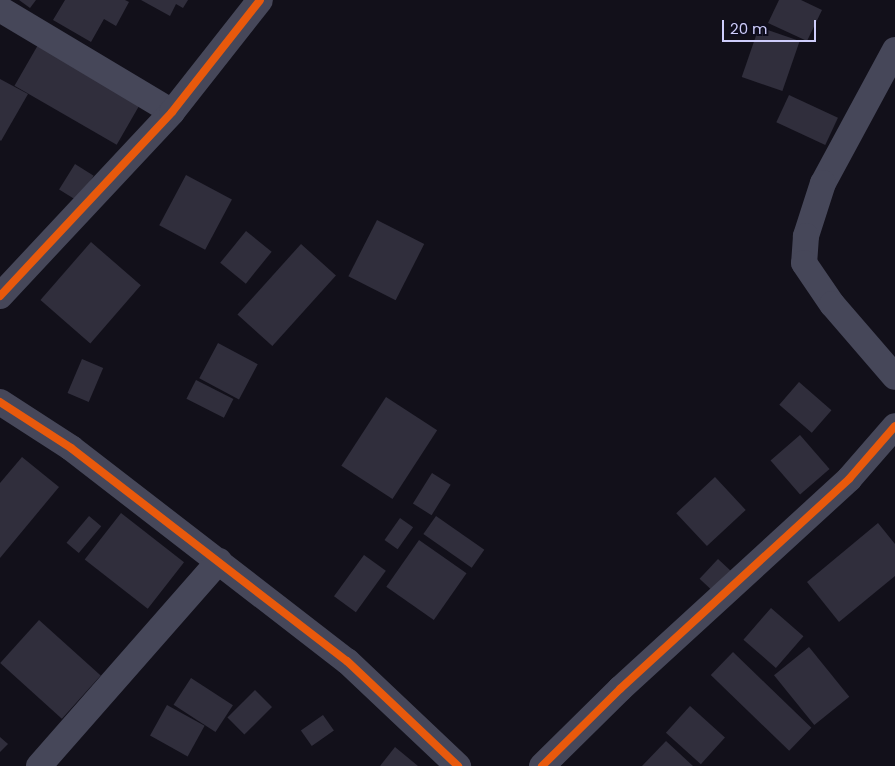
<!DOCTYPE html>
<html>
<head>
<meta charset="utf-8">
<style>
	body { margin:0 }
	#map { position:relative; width:895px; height:766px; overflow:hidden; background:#12101a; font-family:Poppins,sans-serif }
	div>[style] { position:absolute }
	.building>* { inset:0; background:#302e3c; transform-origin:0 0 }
	.street>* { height:26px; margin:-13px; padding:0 13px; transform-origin:13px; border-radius:13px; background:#464759 }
	.cycleway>* { height:8px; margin:-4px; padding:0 4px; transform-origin:4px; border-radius:4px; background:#e8590c }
	span { translate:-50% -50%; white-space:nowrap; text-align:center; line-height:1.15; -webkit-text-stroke:4px #0e0d1d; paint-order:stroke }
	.scale { position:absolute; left:722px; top:20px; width:94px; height:22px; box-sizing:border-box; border:2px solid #cecdfb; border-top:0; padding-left:6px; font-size:15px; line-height:18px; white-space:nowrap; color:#cecdfb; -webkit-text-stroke:4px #0e0d1d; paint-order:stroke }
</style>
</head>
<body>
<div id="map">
	<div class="building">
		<div style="clip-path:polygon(19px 0,36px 0,30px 8px)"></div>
		<div style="clip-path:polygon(65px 0,125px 0,129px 2px,116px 26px,104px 19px,91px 42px,53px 20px)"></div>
		<div style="clip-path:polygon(141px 0,188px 0,183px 8px,176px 4px,170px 16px)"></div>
		<div style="clip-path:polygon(779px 0,801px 0,822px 10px,807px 41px,768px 23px)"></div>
		<div style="left:759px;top:27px;width:43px;height:53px;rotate:19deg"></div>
		<div style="left:42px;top:38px;width:118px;height:55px;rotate:30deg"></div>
		<div style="clip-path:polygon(0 79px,28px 94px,1px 141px,0 140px)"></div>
		<div style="left:789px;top:95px;width:54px;height:30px;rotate:25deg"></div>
		<div style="left:75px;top:164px;width:22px;height:30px;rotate:32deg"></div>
		<div style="left:186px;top:175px;width:52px;height:57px;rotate:28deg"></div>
		<div style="left:377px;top:220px;width:53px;height:63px;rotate:27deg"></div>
		<div style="left:246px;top:231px;width:33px;height:41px;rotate:39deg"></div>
		<div style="left:91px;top:242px;width:66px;height:77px;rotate:41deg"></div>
		<div style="left:301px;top:244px;width:47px;height:95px;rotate:42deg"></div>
		<div style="left:218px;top:343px;width:45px;height:40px;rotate:28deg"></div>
		<div style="left:82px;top:359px;width:23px;height:37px;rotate:23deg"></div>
		<div style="left:196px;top:380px;width:42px;height:21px;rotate:27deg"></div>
		<div style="left:799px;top:382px;width:43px;height:30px;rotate:41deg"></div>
		<div style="left:386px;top:397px;width:61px;height:82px;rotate:33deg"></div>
		<div style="left:800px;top:435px;width:45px;height:39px;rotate:49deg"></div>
		<div style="clip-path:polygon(22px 457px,59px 487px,0 558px,0 483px)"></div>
		<div style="left:432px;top:473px;width:22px;height:36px;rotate:32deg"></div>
		<div style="left:715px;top:477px;width:45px;height:53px;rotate:47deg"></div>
		<div style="left:121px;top:513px;width:80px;height:59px;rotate:38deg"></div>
		<div style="left:89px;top:516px;width:16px;height:35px;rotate:40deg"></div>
		<div style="left:436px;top:516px;width:59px;height:22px;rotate:35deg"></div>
		<div style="left:400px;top:518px;width:16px;height:27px;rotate:35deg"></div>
		<div style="clip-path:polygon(878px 523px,895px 544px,895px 576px,839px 622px,807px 582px)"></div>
		<div style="left:419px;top:540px;width:58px;height:57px;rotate:35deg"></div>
		<div style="left:364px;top:555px;width:27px;height:51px;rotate:36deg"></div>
		<div style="left:718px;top:559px;width:18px;height:27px;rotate:43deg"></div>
		<div style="left:771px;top:608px;width:43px;height:42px;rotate:41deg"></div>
		<div style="left:39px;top:620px;width:83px;height:58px;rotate:42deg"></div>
		<div style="left:809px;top:647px;width:64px;height:45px;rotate:51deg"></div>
		<div style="left:733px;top:652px;width:109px;height:32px;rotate:44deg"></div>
		<div style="left:191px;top:678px;width:50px;height:32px;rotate:33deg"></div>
		<div style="left:255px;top:690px;width:24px;height:39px;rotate:45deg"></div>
		<div style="left:167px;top:705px;width:43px;height:35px;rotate:29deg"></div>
		<div style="left:690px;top:706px;width:47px;height:36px;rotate:42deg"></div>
		<div style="left:323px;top:715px;width:19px;height:27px;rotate:55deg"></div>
		<div style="clip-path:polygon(0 737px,8px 744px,0 752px)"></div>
		<div style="clip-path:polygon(666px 741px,693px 766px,642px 766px)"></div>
		<div style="clip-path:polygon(395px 747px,418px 766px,380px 766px)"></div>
	</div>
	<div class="street">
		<div style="left:0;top:9px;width:200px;rotate:30.9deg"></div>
		<div style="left:895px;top:50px;width:151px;rotate:118.4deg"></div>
		<div style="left:823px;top:183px;width:56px;rotate:107.8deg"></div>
		<div style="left:806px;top:236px;width:27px;rotate:94deg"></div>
		<div style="left:804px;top:263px;width:50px;rotate:55.7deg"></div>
		<div style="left:832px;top:304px;width:96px;rotate:49.2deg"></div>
		<div style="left:0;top:296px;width:252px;rotate:-46.9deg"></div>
		<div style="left:172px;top:112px;width:142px;rotate:-51.8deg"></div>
		<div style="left:0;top:402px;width:85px;rotate:32.9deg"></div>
		<div style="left:71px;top:448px;width:349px;rotate:37.7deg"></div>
		<div style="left:347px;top:661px;width:153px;rotate:43.4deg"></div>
		<div style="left:39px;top:766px;width:273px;rotate:-48.7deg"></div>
		<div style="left:542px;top:766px;width:110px;rotate:-44.6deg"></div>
		<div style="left:620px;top:689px;width:311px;rotate:-42.5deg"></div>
		<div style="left:849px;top:479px;width:70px;rotate:-49deg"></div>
	</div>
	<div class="cycleway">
		<div style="left:0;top:296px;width:252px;rotate:-46.9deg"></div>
		<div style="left:172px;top:112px;width:142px;rotate:-51.8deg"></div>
		<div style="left:0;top:402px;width:85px;rotate:32.9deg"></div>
		<div style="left:71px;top:448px;width:349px;rotate:37.7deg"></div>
		<div style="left:347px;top:661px;width:153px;rotate:43.4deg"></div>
		<div style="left:542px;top:766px;width:110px;rotate:-44.6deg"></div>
		<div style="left:620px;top:689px;width:311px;rotate:-42.5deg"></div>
		<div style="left:849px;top:479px;width:70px;rotate:-49deg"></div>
	</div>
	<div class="scale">20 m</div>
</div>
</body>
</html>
